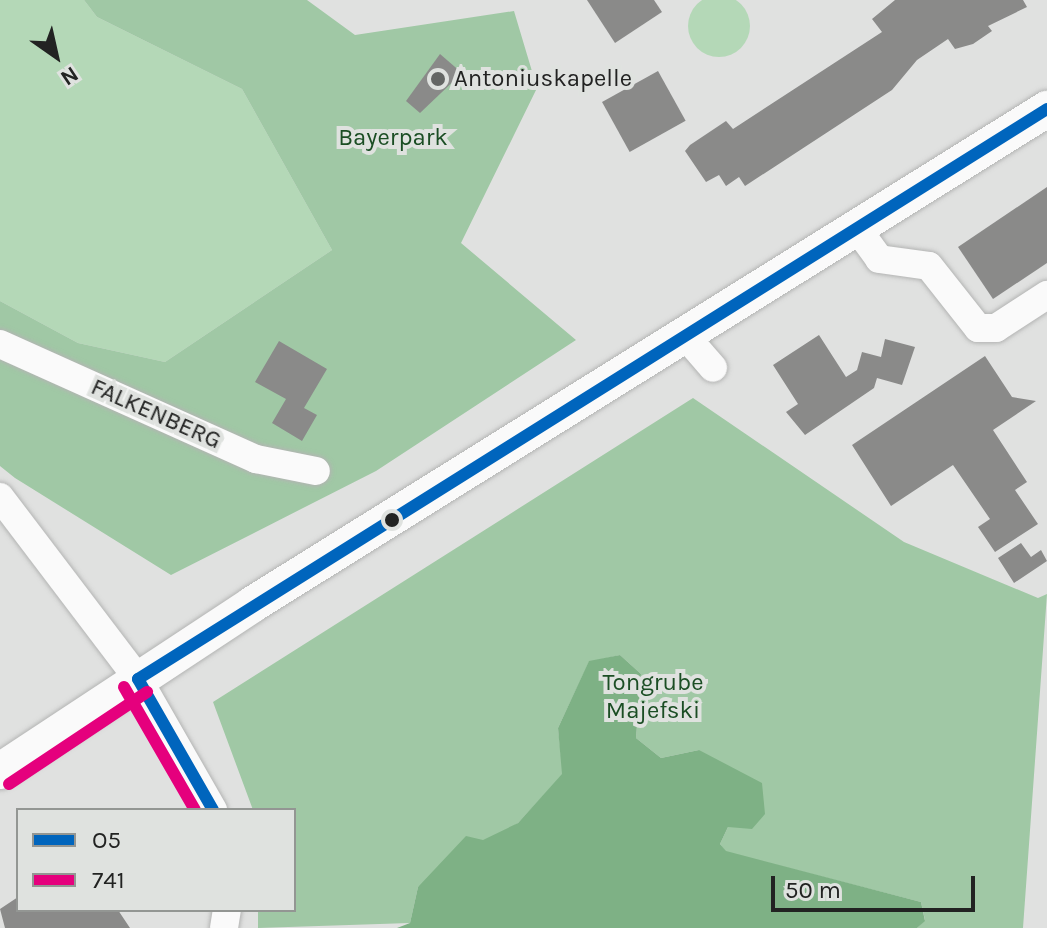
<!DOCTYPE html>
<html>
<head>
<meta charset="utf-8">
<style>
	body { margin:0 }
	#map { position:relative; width:1047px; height:928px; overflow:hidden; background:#e0e1e0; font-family:Karla,sans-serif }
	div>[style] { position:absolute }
	.green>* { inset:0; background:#b4d8b7 }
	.round { border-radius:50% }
	.forest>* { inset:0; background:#a0c8a5 }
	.water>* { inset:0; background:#7eb185 }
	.building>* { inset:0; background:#8a8a89; transform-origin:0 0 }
	.roads { filter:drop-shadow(0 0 2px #b3b4b3) drop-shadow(0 0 2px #b3b4b3) }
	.minor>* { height:28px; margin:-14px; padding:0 14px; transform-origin:14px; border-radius:14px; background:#fafafa }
	.major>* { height:36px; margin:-18px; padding:0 18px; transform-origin:18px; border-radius:18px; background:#fafafa }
	.bus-1>* { height:12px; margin:-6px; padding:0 6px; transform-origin:6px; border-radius:6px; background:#0065bd }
	.bus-2>* { height:12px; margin:-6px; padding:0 6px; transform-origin:6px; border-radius:6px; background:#e5007d }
	.dots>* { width:22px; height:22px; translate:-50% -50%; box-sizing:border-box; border:4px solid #dfe2df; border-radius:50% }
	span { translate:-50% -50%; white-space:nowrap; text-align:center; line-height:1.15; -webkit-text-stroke:8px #dfe2df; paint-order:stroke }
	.poi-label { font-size:24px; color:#222322 }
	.left { translate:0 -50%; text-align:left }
	.park-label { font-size:24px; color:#1b4e24 }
	.street-label { font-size:24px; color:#222322 }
	.legend { position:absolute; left:16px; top:808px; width:280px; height:104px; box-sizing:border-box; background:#dfe2df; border:2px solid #939693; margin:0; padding:10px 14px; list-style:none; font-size:24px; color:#222322 }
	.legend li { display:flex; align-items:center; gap:16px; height:40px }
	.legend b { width:40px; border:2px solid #939693 }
	.north { position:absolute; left:16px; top:16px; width:80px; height:80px; -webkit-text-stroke:6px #dfe2df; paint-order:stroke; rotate:146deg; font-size:22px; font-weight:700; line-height:32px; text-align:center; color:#222322 }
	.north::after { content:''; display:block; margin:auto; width:28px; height:36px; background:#222322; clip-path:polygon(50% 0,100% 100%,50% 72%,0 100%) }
	.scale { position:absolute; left:771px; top:876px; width:204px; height:36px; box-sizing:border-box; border:4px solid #222322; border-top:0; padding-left:10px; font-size:24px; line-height:28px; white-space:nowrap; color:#222322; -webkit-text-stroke:6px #dfe2df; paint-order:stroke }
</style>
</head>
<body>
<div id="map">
	<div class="green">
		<div class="round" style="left:688px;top:-5px;width:62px;height:62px"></div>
		<div style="clip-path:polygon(0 0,84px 0,97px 17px,242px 89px,332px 250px,165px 362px,78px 343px,0 301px)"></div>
	</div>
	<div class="forest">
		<div style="clip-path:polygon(84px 0,307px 0,355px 35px,514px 11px,537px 88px,461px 243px,576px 340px,376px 471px,171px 575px,15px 478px,0 466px,0 301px,78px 343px,165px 362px,332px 250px,242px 89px,97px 17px)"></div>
		<div style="clip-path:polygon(693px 398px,904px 542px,1038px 598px,1047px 594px,1023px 928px,917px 928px,925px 920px,921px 902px,726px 852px,720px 844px,728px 827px,699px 750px,661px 758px,636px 738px,641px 674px,620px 655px,589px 662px,558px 728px,563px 774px,518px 823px,418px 887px,410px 923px,258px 928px,258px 910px,294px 910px,294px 810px,253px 810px,213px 702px)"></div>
	</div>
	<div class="water">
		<div style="clip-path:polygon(620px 655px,641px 674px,636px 738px,661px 758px,699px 750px,762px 783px,765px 814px,752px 829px,728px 827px,720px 844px,726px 851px,921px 902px,925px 921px,917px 928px,397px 928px,410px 923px,418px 887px,466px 836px,483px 840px,518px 823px,562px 774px,558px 728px,589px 661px)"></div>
	</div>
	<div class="building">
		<div style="clip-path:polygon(587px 0,654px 0,662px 12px,615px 43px)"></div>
		<div style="clip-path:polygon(895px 0,1023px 0,1027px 7px,988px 26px,992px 31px,973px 44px,955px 49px,948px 39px,917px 60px,892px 90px,745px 186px,739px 177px,726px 186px,719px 175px,706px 182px,685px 151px,690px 145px,726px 121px,733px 129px,882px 32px,872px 19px)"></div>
		<div style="clip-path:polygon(440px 54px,462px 73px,420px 113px,406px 101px)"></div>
		<div style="left:658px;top:71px;width:57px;height:64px;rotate:61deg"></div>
		<div style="clip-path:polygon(1047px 187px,1047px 263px,993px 299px,958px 247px)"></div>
		<div style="clip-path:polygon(819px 335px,846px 377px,857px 370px,862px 352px,881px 357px,885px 339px,915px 347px,902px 385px,877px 378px,874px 388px,805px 435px,786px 412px,798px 404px,773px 365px)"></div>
		<div style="clip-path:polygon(279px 341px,327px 369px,304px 408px,317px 415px,302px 441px,272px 423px,286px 399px,255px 382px)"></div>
		<div style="clip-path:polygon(985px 356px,1012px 397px,1036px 401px,993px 430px,1027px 482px,1015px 490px,1038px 524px,995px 552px,978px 527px,990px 519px,953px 465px,891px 506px,852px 445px)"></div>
		<div style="clip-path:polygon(1021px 543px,1031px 557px,1041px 550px,1047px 561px,1014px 583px,998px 558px)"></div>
		<div style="clip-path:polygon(18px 897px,18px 910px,118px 910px,130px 928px,5px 928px,0 909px)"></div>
	</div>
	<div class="roads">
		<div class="minor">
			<div style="left:859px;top:231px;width:34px;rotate:54deg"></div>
			<div style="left:879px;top:259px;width:50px;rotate:8deg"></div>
			<div style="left:929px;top:266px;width:79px;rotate:51.7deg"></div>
			<div style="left:978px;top:328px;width:18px"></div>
			<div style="left:996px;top:328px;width:61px;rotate:-32.9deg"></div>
			<div style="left:688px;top:339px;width:38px;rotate:49deg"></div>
			<div style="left:0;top:344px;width:281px;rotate:24.2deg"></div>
			<div style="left:256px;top:459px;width:61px;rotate:11.3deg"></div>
			<div style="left:0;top:497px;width:228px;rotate:52.8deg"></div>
			<div style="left:138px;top:679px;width:151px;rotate:60.2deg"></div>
			<div style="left:224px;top:928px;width:18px;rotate:-81deg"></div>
		</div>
		<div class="major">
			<div style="left:0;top:771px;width:303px;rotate:-33.4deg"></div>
			<div style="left:253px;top:604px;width:936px;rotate:-31.94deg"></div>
		</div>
	</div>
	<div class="bus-1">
		<div style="left:138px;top:679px;width:1073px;rotate:-32.09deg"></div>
		<div style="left:138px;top:679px;width:151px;rotate:60.2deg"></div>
	</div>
	<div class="bus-2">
		<div style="left:124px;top:687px;width:142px;rotate:60deg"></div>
		<div style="left:9px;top:784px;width:166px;rotate:-33.7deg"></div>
	</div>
	<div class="dots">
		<div style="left:438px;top:79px;background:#646664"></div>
		<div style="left:392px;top:520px;background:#222322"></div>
	</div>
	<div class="poi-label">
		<span class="left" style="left:454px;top:79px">Antoniuskapelle</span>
	</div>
	<div class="park-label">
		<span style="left:393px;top:138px">Bayerpark</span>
		<span style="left:653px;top:697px">Tongrube<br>Majefski</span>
	</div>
	<div class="street-label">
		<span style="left:156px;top:414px;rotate:24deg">FALKENBERG</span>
	</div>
	<ul class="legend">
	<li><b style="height:10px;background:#0065bd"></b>O5</li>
	<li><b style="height:10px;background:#e5007d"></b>741</li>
	</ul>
	<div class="north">N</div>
	<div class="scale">50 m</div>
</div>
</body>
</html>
